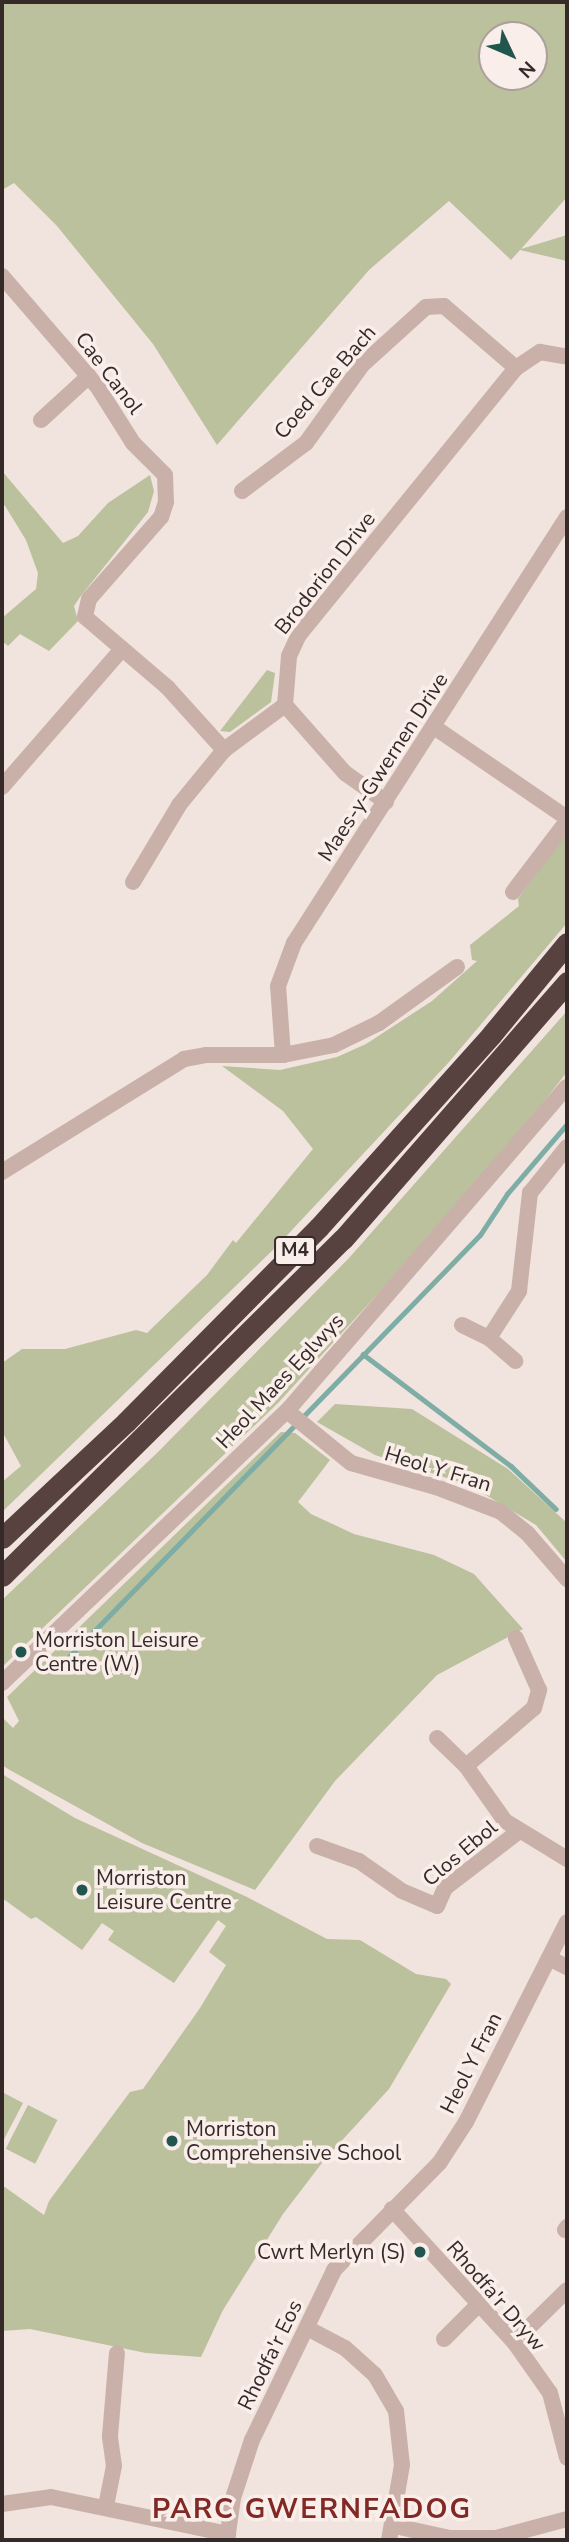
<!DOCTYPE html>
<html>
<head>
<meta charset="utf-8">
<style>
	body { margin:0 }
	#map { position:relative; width:569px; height:2542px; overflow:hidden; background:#f1e3dd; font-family:"Nunito Sans",sans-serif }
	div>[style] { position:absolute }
	.green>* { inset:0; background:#bbc09d; transform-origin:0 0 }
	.stream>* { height:4.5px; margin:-2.25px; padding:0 2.25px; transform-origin:2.25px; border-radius:2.25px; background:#7dada5 }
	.minor>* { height:16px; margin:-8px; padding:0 8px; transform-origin:8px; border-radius:8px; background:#c9b1a9 }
	.highway>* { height:21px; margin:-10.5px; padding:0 10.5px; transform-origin:10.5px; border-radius:10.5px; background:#574240 }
	.dots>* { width:19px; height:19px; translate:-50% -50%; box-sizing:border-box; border:4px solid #f9eee9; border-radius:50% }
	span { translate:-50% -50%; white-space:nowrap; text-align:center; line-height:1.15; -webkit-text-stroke:7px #f9eee9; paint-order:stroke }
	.shield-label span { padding:2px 5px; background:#f9eee9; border:2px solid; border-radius:5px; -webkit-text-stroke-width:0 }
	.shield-label { font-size:19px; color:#362a29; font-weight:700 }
	.street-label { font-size:21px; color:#362a29 }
	.poi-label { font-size:21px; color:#362a29 }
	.left { translate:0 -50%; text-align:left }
	.right { translate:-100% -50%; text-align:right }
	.district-label { font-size:28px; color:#822825; font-weight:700; letter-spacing:2px }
	.frame { position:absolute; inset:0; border:4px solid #362a29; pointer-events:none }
	.north { position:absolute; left:478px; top:21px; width:70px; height:70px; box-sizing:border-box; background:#f9eee9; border:2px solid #aba09c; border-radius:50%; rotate:134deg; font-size:19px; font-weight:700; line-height:28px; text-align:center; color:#362a29 }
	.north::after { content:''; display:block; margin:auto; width:24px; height:32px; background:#20564e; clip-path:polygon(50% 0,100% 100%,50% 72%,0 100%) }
</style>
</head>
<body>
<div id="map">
	<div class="green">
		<div style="clip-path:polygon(evenodd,2px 2px,567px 2px,567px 197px,521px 249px,567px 235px,567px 261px,520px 250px,511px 260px,449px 201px,369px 270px,217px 445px,153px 344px,57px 226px,14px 183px,2px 190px,2px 2px,492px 35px,534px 35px,534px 77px,492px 77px,492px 35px)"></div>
		<div style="clip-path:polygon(2px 471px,63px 543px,78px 536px,108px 503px,150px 475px,154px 491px,148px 512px,80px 597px,74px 606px,78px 621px,49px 651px,20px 634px,8px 646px,2px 641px,2px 618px,36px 589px,38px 573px,26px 540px,2px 501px)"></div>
		<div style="clip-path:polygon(267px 670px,275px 673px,271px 702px,230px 732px,220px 731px)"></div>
		<div style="clip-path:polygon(567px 830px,567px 923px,449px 1062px,277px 1246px,2px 1512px,2px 1482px,21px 1466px,2px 1431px,2px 1363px,22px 1349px,65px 1349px,136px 1330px,147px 1333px,207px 1275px,233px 1240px,236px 1243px,313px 1149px,283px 1111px,222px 1066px,280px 1070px,337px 1057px,366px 1044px,432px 1001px,477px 961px,472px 960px,470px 945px,519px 906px,518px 899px)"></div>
		<div style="clip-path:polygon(567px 1011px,567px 1072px,488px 1173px,278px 1403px,2px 1667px,2px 1600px,157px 1453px,349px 1258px)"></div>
		<div style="clip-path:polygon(335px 1404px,412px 1409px,508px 1469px,566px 1522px,567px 1562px,536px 1525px,469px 1485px,375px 1455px,317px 1422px)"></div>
		<div style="clip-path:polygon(281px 1432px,295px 1433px,330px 1460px,298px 1502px,311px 1514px,354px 1534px,434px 1555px,474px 1574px,523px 1629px,437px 1675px,335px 1781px,255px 1890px,142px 1843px,8px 1769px,2px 1765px,2px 1717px,13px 1728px,19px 1721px,7px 1697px)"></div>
		<div style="clip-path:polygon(2px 1774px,75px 1818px,247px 1897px,327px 1939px,360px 1940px,416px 1974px,446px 1979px,451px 1984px,389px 2089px,325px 2159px,283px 2214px,223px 2310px,201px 2357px,146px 2353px,30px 2329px,2px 2331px,2px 2185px,44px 2215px,49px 2201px,130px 2092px,143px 2089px,200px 2008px,226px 1965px,209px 1952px,226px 1926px,218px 1920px,174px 1983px,108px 1940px,114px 1931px,102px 1923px,82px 1950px,36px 1917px,31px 1919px,2px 1898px)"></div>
		<div style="clip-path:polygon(2px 2092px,23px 2103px,2px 2143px)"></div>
		<div style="left:28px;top:2105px;width:33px;height:49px;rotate:27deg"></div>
	</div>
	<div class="stream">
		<div style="left:363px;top:1354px;width:186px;rotate:37.1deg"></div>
		<div style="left:511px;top:1466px;width:62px;rotate:43.7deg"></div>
		<div style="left:61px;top:1665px;width:600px;rotate:-45.74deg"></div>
		<div style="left:480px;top:1235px;width:49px;rotate:-56.6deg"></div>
		<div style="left:507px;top:1194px;width:92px;rotate:-49.4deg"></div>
	</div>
	<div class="minor">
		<div style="left:2px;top:276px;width:145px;rotate:49.2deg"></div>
		<div style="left:97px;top:386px;width:67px;rotate:57.7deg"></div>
		<div style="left:133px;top:443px;width:45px;rotate:45deg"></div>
		<div style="left:165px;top:475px;width:27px;rotate:88deg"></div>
		<div style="left:166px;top:502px;width:16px;rotate:108deg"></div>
		<div style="left:161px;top:517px;width:109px;rotate:131.3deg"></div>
		<div style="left:89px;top:599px;width:18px;rotate:103deg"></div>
		<div style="left:85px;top:617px;width:109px;rotate:40.5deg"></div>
		<div style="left:168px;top:688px;width:84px;rotate:47.9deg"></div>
		<div style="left:41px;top:420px;width:65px;rotate:-42.5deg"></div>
		<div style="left:242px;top:491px;width:80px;rotate:-36.9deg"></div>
		<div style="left:306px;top:443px;width:96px;rotate:-54.3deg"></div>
		<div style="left:362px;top:365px;width:86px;rotate:-42.2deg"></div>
		<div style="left:426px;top:307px;width:18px;rotate:-3deg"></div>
		<div style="left:444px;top:306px;width:95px;rotate:40.7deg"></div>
		<div style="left:434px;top:727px;width:161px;rotate:34.4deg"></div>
		<div style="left:2px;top:787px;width:183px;rotate:-49deg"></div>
		<div style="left:386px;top:802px;width:50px;rotate:-144.7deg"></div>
		<div style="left:345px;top:773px;width:91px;rotate:-131.4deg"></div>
		<div style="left:285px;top:705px;width:49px;rotate:-85.3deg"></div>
		<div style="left:289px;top:656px;width:23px;rotate:-65deg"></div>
		<div style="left:299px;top:635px;width:344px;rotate:-50.9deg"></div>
		<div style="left:516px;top:368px;width:29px;rotate:-34deg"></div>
		<div style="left:540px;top:352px;width:27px;rotate:10deg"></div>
		<div style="left:133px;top:882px;width:90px;rotate:-59.1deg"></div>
		<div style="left:179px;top:805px;width:71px;rotate:-50.7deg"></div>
		<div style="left:224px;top:750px;width:76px;rotate:-36.4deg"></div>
		<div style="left:513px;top:892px;width:89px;rotate:-52.7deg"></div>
		<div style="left:283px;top:1055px;width:69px;rotate:-94.1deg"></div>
		<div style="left:278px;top:986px;width:46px;rotate:-69.6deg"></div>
		<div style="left:294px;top:943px;width:506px;rotate:-57.35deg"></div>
		<div style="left:2px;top:1172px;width:214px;rotate:-31.8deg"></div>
		<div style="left:184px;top:1059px;width:22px;rotate:-10deg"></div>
		<div style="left:206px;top:1055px;width:77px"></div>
		<div style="left:283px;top:1055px;width:52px;rotate:-11.1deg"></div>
		<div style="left:334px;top:1045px;width:50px;rotate:-26.1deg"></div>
		<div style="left:379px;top:1023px;width:96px;rotate:-35.7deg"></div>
		<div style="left:462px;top:1325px;width:30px;rotate:26deg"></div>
		<div style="left:489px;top:1338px;width:35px;rotate:41deg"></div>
		<div style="left:489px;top:1338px;width:56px;rotate:-57.4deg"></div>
		<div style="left:519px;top:1291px;width:99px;rotate:-83.6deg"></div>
		<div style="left:530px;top:1193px;width:59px;rotate:-51.2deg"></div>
		<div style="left:287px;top:1411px;width:82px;rotate:39.1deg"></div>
		<div style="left:351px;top:1463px;width:88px;rotate:15.8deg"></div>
		<div style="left:436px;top:1487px;width:70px;rotate:21deg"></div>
		<div style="left:501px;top:1512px;width:35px;rotate:39deg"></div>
		<div style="left:528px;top:1534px;width:60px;rotate:49.1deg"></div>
		<div style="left:2px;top:1683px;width:394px;rotate:-43.7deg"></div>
		<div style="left:287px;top:1411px;width:428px;rotate:-49.2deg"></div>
		<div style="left:437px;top:1738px;width:40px;rotate:44deg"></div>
		<div style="left:466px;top:1766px;width:67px;rotate:54.7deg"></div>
		<div style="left:505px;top:1821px;width:73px;rotate:31.5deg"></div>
		<div style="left:466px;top:1766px;width:89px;rotate:-40.5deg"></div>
		<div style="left:534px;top:1708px;width:19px;rotate:-74deg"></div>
		<div style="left:539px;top:1690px;width:57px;rotate:-113.9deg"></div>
		<div style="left:317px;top:1846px;width:45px;rotate:19.7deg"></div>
		<div style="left:359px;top:1861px;width:52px;rotate:34.9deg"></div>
		<div style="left:402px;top:1891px;width:38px;rotate:23deg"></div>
		<div style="left:437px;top:1906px;width:20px;rotate:-66deg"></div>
		<div style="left:445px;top:1888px;width:92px;rotate:-37.5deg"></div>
		<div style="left:549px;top:1958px;width:20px;rotate:27deg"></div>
		<div style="left:392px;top:2209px;width:180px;rotate:47.5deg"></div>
		<div style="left:514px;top:2342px;width:62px;rotate:54.8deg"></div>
		<div style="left:550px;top:2393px;width:67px;rotate:75.3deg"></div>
		<div style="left:565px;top:2230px;width:4px;rotate:-56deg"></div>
		<div style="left:307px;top:2328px;width:43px;rotate:27.8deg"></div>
		<div style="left:345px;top:2348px;width:40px;rotate:42deg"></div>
		<div style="left:375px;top:2375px;width:42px;rotate:59.7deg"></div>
		<div style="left:396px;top:2411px;width:54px;rotate:83.7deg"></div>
		<div style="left:402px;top:2465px;width:76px;rotate:99.8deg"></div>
		<div style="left:444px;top:2339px;width:47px;rotate:-45deg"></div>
		<div style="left:514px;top:2342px;width:74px;rotate:-44.5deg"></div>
		<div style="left:2px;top:2504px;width:49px;rotate:-8.1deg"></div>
		<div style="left:51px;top:2497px;width:181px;rotate:11.8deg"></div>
		<div style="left:106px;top:2506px;width:41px;rotate:-78.7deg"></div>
		<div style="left:114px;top:2466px;width:30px;rotate:-98deg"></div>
		<div style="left:110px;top:2436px;width:83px;rotate:-85.2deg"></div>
		<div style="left:395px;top:2526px;width:55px;rotate:12.5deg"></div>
		<div style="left:449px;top:2538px;width:47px"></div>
		<div style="left:496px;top:2538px;width:73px;rotate:-15deg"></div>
		<div style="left:227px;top:2540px;width:42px;rotate:-81.9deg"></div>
		<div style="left:233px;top:2498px;width:61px;rotate:-71.9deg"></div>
		<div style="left:252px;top:2440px;width:189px;rotate:-64.2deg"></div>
		<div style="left:334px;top:2270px;width:151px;rotate:-45.5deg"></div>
		<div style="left:440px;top:2162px;width:48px;rotate:-57deg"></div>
		<div style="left:466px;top:2122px;width:224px;rotate:-63.2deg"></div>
	</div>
	<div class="highway">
		<div style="left:2px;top:1538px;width:170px;rotate:-43.1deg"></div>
		<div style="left:126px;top:1422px;width:274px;rotate:-45.3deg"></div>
		<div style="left:319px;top:1227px;width:259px;rotate:-48.1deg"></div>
		<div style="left:492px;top:1034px;width:118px;rotate:-50.5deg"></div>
		<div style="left:2px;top:1576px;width:479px;rotate:-44.7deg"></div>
		<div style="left:343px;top:1239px;width:341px;rotate:-48.9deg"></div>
	</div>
	<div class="dots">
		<div style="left:21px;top:1652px;background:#20564e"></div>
		<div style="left:82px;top:1890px;background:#20564e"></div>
		<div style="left:172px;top:2141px;background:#20564e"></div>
		<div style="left:420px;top:2252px;background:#20564e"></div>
	</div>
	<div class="shield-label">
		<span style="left:295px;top:1251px">M4</span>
	</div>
	<div class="street-label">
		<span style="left:109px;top:373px;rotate:53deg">Cae Canol</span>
		<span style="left:325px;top:382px;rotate:-49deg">Coed Cae Bach</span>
		<span style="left:325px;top:573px;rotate:-52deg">Brodorion Drive</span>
		<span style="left:383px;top:767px;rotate:-57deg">Maes-y-Gwernen Drive</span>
		<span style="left:280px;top:1381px;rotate:-47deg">Heol Maes Eglwys</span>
		<span style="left:438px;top:1469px;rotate:17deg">Heol Y Fran</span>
		<span style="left:460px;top:1853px;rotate:-40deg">Clos Ebol</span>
		<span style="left:471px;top:2063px;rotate:-63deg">Heol Y Fran</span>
		<span style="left:496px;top:2296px;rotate:49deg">Rhodfa'r Dryw</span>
		<span style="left:270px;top:2355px;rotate:-64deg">Rhodfa'r Eos</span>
	</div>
	<div class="poi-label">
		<span class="left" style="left:35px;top:1652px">Morriston Leisure<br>Centre (W)</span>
		<span class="left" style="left:96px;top:1890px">Morriston<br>Leisure Centre</span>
		<span class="left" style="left:186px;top:2141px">Morriston<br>Comprehensive School</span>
		<span class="right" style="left:406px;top:2252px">Cwrt Merlyn (S)</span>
	</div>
	<div class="district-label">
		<span style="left:312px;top:2509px">PARC GWERNFADOG</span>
	</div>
	<div class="frame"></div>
	<div class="north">N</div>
</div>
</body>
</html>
